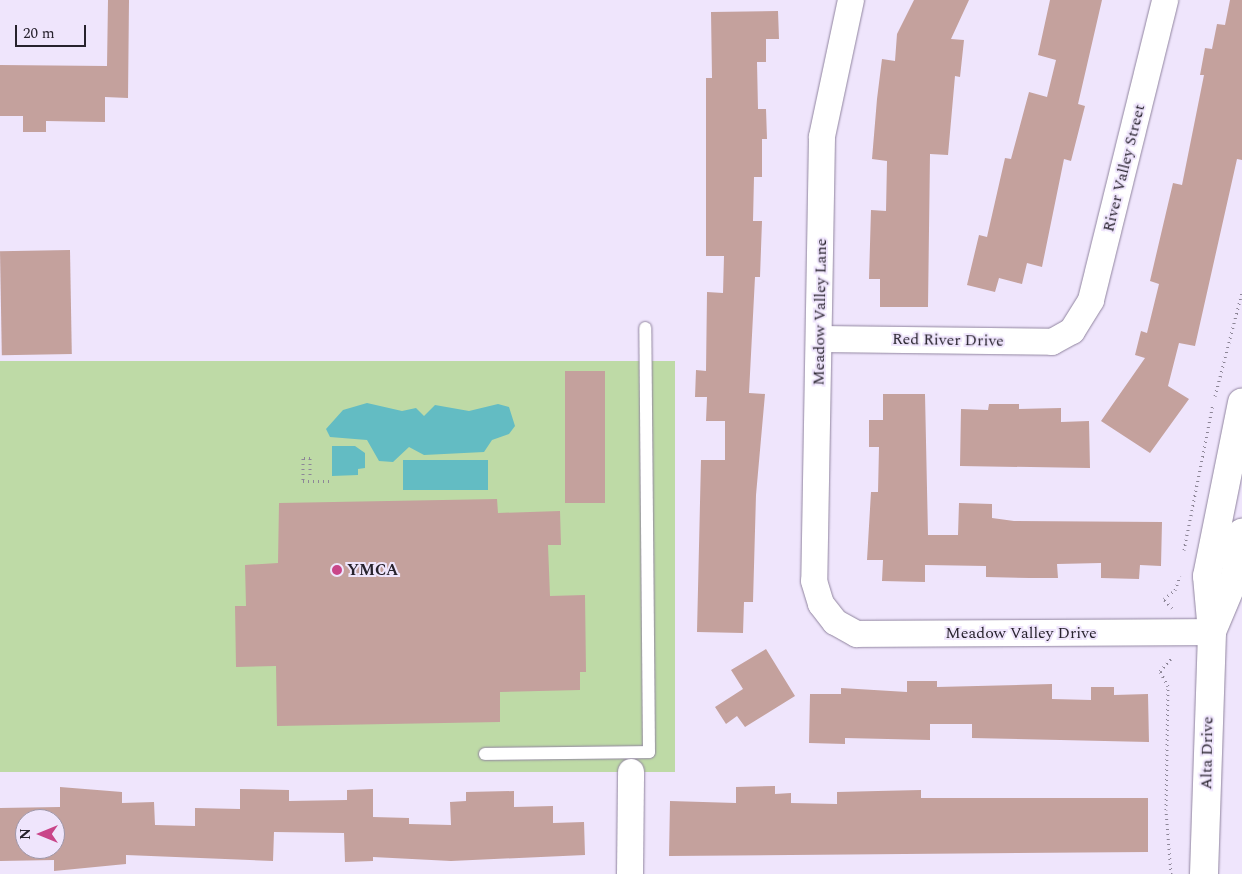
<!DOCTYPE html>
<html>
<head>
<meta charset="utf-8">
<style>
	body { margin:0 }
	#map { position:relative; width:1242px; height:874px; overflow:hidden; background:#efe5fc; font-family:Spectral,serif }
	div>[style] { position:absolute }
	.green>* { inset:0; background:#bedaa6; transform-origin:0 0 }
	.water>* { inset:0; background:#63bcc3; transform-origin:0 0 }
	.building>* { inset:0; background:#c4a19d; transform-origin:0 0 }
	.path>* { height:3px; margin-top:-1.5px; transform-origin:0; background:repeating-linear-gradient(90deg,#8d8697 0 1px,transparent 0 5px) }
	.roads { filter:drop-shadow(0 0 1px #90849f) drop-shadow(0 0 1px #90849f) }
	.service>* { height:12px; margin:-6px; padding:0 6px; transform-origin:6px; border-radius:6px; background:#fff }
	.minor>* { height:26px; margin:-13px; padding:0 13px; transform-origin:13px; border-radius:13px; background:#fff }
	.secondary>* { height:28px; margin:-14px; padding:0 14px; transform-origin:14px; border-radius:14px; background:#fff }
	.dots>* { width:14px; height:14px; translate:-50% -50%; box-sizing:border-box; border:2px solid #efe5fc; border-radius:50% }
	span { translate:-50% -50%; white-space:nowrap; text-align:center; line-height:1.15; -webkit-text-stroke:4px #efe5fc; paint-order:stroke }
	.street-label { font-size:16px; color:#27222d }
	.poi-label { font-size:16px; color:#27222d; font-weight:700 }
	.left { translate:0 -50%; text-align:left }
	.north { position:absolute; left:15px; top:809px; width:50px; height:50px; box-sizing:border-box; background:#efe5fc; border:1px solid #9f97a9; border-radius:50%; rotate:270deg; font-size:14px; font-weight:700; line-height:20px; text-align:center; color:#27222d }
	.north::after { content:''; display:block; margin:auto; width:18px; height:22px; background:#c94589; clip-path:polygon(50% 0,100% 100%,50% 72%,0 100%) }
	.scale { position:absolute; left:15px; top:25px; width:71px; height:22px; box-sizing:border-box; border:2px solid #27222d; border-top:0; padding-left:6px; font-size:15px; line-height:18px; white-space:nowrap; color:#27222d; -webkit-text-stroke:4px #efe5fc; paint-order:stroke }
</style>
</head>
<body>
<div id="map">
	<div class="green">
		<div style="left:675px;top:361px;width:411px;height:675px;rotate:90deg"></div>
	</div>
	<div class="water">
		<div style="clip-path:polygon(367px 403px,402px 411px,416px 408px,424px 416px,435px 405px,469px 411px,498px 404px,509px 407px,515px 426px,509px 434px,492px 440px,484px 452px,424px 455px,409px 447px,393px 462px,379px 461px,367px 440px,330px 437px,326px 429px,343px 410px)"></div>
		<div style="clip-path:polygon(332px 446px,355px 446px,365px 453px,365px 468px,358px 469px,358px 475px,332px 476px)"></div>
		<div style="left:488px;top:460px;width:30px;height:85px;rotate:90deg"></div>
	</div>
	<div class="building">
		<div style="clip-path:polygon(108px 0,129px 0,128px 98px,105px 97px,105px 122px,46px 121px,46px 132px,23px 132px,23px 116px,0 116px,0 65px,107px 66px)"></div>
		<div style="clip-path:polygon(914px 0,969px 0,951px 39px,964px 40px,960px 77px,955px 76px,948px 155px,930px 154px,928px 307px,880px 307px,880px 279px,869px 279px,871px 210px,886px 211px,887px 161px,872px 159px,877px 99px,882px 59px,895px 61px,897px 34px)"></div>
		<div style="clip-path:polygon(1050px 0,1102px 0,1078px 104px,1085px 106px,1071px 161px,1064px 159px,1042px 267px,1027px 263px,1022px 284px,999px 278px,995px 292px,967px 285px,979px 235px,987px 237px,1005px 158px,1011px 159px,1029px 92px,1047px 97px,1056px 60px,1038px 55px)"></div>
		<div style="clip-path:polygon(1230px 0,1242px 0,1242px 160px,1237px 159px,1195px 346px,1179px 343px,1168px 386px,1189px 399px,1150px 453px,1101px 421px,1145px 358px,1135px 355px,1141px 331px,1147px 333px,1159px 284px,1150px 281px,1173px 183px,1182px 185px,1204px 75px,1200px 75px,1205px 48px,1212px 49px,1217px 24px,1225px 25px)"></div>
		<div style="clip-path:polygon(778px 11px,779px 39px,766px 39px,766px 62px,757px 62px,758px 109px,766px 109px,767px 139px,762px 139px,762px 177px,754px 177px,753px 221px,762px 221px,760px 277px,755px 277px,749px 393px,765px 394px,756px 495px,753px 602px,744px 602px,743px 633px,697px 632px,701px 460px,725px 460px,725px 421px,706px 421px,707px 397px,695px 397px,696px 370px,706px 371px,707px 292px,723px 293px,724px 256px,706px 256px,706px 78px,712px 78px,711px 12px)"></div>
		<div style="left:70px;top:250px;width:104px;height:70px;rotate:89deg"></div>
		<div style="left:565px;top:371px;width:40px;height:132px"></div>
		<div style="clip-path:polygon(883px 394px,925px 394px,928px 535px,958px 535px,959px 503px,992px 504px,992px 518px,1014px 521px,1162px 522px,1161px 566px,1140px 565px,1139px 579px,1101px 578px,1101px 563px,1057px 564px,1058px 578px,1030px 578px,986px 577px,986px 566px,925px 565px,925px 582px,882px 581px,883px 560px,867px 560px,871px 492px,878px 492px,879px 447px,869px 447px,869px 420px,883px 420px)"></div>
		<div style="clip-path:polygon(989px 404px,1019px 404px,1019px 409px,1061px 408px,1061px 422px,1089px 421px,1090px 468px,960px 466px,961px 409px,988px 410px)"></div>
		<div style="clip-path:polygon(497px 499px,498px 513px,560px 511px,561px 545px,548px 545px,550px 596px,585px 595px,586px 672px,580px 672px,580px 690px,500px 692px,500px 722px,277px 726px,276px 666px,236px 667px,235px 606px,246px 606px,245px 565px,278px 563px,279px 503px)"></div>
		<div style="clip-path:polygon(766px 649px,795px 696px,745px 727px,737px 716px,726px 724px,715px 707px,743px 689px,731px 670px)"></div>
		<div style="clip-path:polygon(907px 681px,937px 681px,937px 687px,1052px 684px,1052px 699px,1091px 700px,1091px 687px,1114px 687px,1114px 695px,1148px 694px,1149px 742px,972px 738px,972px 724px,930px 724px,930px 740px,845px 738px,845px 744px,809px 743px,810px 694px,841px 694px,841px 688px,907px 692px)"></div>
		<div style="clip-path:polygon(775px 786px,775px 794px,791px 793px,791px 803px,837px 804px,837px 792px,878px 791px,921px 790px,921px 798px,1148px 798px,1148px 852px,669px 856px,670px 801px,736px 803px,736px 787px)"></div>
		<div style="clip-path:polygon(evenodd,60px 787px,122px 792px,122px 803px,154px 802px,155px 825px,195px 826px,195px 808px,240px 809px,240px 789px,289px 790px,289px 801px,347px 800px,347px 790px,373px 789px,373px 817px,409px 818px,409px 824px,451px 825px,450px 802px,466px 801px,466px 792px,514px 791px,514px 807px,553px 806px,553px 823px,584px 822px,585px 855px,451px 861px,373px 857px,373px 861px,345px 862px,344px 833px,274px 832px,273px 861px,126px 855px,126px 864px,54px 871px,54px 860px,0 861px,0 808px,60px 807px,60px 787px,25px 819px,55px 819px,55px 849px,25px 849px,25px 819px)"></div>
	</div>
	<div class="path">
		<div style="left:1215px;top:396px;width:107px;rotate:-75.4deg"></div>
		<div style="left:310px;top:475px;width:17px;rotate:-90deg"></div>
		<div style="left:310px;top:458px;width:7px;rotate:180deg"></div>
		<div style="left:303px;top:458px;width:23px;rotate:90deg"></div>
		<div style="left:303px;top:481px;width:26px"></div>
		<div style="left:1184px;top:550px;width:149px;rotate:-78.8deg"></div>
		<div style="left:1172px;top:608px;width:12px;rotate:-132deg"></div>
		<div style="left:1164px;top:599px;width:14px;rotate:-39deg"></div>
		<div style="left:1175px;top:590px;width:15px;rotate:-70deg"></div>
		<div style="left:1171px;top:874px;width:64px;rotate:-94.5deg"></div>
		<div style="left:1166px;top:810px;width:124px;rotate:-89.1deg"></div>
		<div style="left:1168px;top:686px;width:17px;rotate:-118deg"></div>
		<div style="left:1160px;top:671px;width:18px;rotate:-49deg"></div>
	</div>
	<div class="roads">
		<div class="service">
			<div style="left:485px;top:754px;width:164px;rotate:-0.7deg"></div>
			<div style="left:649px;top:752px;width:424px;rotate:-90.5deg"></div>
		</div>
		<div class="minor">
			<div style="left:851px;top:0;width:140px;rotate:102deg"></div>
			<div style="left:822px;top:137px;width:444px;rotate:91deg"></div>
			<div style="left:814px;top:581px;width:24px;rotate:73deg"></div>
			<div style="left:821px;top:604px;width:23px;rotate:52deg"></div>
			<div style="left:835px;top:622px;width:25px;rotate:29deg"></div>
			<div style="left:857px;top:634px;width:355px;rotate:-0.3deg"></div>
			<div style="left:820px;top:339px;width:232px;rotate:0.7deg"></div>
			<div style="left:1052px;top:342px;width:23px;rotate:-29deg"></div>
			<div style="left:1072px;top:331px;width:36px;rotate:-58deg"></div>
			<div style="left:1091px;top:300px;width:309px;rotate:-76.1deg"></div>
			<div style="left:630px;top:874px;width:102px;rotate:-89.4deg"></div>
		</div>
		<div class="secondary">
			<div style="left:1213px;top:629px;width:56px;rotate:-67.1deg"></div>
			<div style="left:1235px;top:577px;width:45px;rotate:-81deg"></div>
			<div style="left:1204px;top:874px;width:242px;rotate:-88.1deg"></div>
			<div style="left:1212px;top:632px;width:56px;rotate:-95.1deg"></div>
			<div style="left:1207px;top:576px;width:177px;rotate:-78.6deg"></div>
		</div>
	</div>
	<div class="dots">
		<div style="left:337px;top:570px;background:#c94589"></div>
	</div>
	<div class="street-label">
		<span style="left:1124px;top:168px;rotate:-76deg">River Valley Street</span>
		<span style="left:820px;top:312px;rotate:-89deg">Meadow Valley Lane</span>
		<span style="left:948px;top:340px;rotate:1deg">Red River Drive</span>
		<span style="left:1021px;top:633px">Meadow Valley Drive</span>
		<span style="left:1207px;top:753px;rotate:-89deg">Alta Drive</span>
	</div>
	<div class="poi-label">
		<span class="left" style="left:347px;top:570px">YMCA</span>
	</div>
	<div class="north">N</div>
	<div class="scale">20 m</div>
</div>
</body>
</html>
